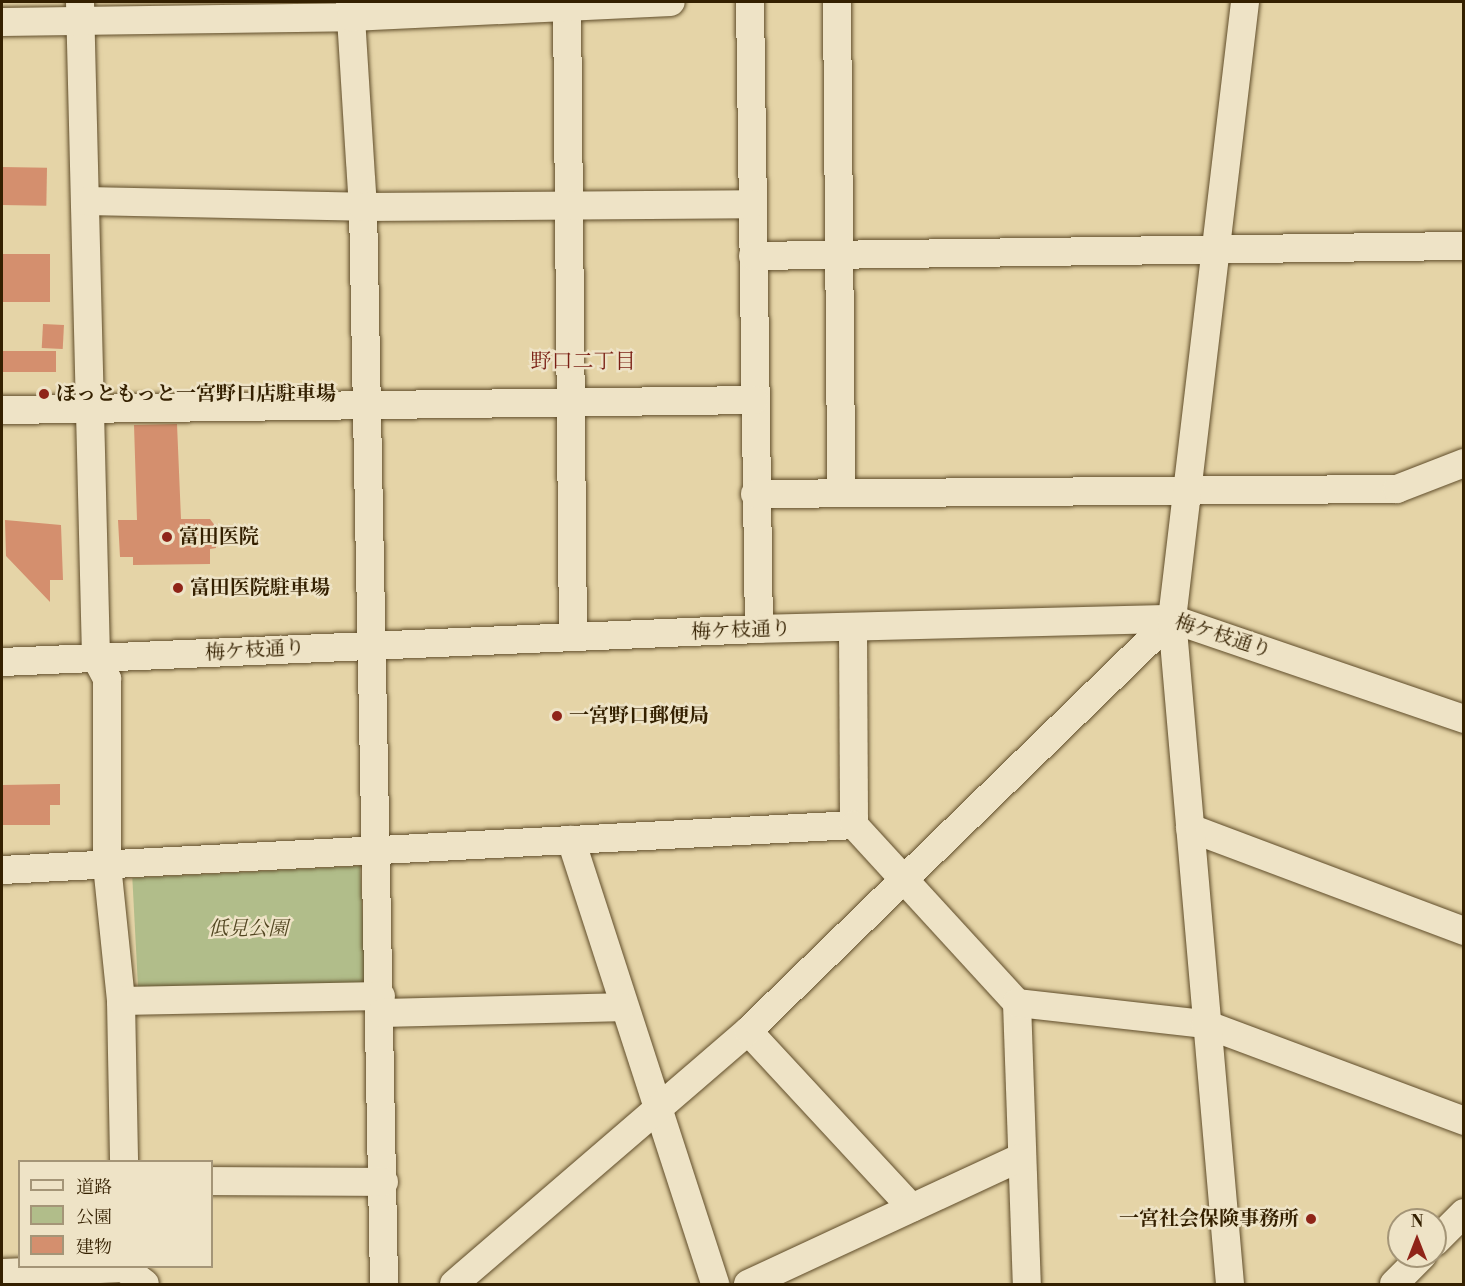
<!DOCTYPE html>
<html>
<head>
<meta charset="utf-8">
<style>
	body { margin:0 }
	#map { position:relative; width:1465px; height:1286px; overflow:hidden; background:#e5d4a7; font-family:"Libre Bodoni","Noto Serif JP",serif }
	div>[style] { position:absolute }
	.green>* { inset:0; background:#b1bd8a; transform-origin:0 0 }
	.building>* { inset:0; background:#d48f6e; transform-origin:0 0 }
	.roads { filter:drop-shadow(0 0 2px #604d2a) drop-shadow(0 0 2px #604d2a) }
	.minor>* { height:28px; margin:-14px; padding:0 14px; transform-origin:14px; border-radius:14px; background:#eee3c6 }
	.dots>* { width:16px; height:16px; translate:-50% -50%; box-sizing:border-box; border:3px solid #eee3c6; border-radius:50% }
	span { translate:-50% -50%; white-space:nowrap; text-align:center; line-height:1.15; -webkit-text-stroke:5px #eee3c6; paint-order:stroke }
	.poi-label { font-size:20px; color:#342000; font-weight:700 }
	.left { translate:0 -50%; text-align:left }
	.right { translate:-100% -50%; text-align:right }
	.street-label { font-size:20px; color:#342000 }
	.park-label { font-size:20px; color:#534722; font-style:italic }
	.neighbourhood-label { font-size:21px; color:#7a1f14 }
	.frame { position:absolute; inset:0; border:3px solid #342000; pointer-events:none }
	.legend { position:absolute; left:18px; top:1160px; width:195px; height:108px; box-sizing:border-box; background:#eee3c6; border:2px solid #a49577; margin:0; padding:8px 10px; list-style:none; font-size:18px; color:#342000 }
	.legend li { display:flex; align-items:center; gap:12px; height:30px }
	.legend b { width:30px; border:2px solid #a49577 }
	.north { position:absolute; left:1387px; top:1208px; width:60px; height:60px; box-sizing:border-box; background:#eee3c6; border:2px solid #a49577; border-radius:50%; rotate:0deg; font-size:16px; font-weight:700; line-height:24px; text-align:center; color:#342000 }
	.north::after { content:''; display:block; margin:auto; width:21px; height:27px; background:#8f2418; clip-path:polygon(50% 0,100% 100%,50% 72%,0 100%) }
</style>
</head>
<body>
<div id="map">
	<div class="green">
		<div style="left:360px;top:866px;width:120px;height:228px;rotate:87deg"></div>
	</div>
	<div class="building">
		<div style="left:2px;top:167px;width:45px;height:38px;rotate:1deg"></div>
		<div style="left:50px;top:254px;width:48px;height:48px;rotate:90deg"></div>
		<div style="left:43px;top:324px;width:21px;height:24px;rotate:3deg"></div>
		<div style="left:2px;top:351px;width:54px;height:21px"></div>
		<div style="clip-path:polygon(177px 424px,181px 519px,210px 519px,216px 527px,216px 548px,210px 549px,210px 564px,133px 565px,133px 557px,120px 557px,118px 520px,137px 520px,134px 425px)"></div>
		<div style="clip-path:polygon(5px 520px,61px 525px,63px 580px,50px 580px,50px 602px,6px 556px)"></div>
		<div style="clip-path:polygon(60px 784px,60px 805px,50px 805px,50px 825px,2px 825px,2px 785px)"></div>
	</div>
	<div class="roads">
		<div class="minor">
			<div style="left:80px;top:2px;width:656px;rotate:88.6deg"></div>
			<div style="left:96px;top:658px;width:24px;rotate:62deg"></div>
			<div style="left:107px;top:679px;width:186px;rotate:90deg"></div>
			<div style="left:107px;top:865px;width:137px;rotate:84.1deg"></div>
			<div style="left:121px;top:1001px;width:161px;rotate:88.9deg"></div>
			<div style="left:350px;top:2px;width:205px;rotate:86.4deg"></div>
			<div style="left:363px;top:207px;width:1077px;rotate:88.88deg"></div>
			<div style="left:567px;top:2px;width:635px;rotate:89.46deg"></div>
			<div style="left:750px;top:2px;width:627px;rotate:89.18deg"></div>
			<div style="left:837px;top:2px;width:491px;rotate:89.5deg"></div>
			<div style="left:2px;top:22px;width:349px;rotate:-0.8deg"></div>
			<div style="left:351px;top:17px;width:320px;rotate:-2.7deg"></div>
			<div style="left:86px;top:201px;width:277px;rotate:1.2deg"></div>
			<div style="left:363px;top:207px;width:388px;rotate:-0.4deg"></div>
			<div style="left:753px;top:256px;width:711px;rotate:-0.81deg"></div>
			<div style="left:2px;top:410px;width:752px;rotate:-0.76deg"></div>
			<div style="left:755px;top:494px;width:642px;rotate:-0.45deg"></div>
			<div style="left:1397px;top:489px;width:72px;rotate:-21.2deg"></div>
			<div style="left:853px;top:628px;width:197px;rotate:89.7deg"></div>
			<div style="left:2px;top:662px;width:758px;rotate:-2.5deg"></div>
			<div style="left:759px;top:629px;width:413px;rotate:-1.4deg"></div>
			<div style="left:1172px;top:619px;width:309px;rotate:18.9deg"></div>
			<div style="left:1190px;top:828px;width:293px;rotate:20.6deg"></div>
			<div style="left:571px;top:840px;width:467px;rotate:72deg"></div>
			<div style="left:2px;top:870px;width:853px;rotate:-3.02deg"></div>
			<div style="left:854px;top:825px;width:241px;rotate:47.5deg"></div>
			<div style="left:1017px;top:1003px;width:281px;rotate:88deg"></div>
			<div style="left:121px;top:1001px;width:260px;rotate:-1.1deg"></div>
			<div style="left:1017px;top:1003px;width:189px;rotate:6.4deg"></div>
			<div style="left:1205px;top:1024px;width:277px;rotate:20.5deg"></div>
			<div style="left:382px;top:1013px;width:240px;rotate:-1.4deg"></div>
			<div style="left:748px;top:1031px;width:241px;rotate:47.2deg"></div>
			<div style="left:212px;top:1181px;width:172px;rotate:0.3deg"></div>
			<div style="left:1435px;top:1242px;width:41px;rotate:-45deg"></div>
			<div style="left:2px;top:1273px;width:122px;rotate:-2.3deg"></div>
			<div style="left:124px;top:1268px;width:26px;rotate:37deg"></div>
			<div style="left:454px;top:1284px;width:388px;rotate:-40.7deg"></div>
			<div style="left:748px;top:1031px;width:591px;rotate:-44.18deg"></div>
			<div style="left:748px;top:1284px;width:299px;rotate:-24.9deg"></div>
			<div style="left:1230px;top:1284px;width:668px;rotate:-94.98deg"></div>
			<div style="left:1172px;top:619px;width:621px;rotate:-83.25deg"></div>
			<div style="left:1394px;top:1284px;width:40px;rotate:-45deg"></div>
		</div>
	</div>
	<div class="dots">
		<div style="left:44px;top:394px;background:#8f2418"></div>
		<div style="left:167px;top:537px;background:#8f2418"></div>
		<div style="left:178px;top:588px;background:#8f2418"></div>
		<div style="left:557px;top:716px;background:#8f2418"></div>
		<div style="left:1311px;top:1219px;background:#8f2418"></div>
	</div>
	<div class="poi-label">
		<span class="left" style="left:56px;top:394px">ほっともっと一宮野口店駐車場</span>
		<span class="left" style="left:179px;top:537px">富田医院</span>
		<span class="left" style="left:190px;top:588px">富田医院駐車場</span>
		<span class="left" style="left:569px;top:716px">一宮野口郵便局</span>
		<span class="right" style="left:1299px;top:1219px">一宮社会保険事務所</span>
	</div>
	<div class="street-label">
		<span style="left:741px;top:631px;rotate:-2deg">梅ケ枝通り</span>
		<span style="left:1223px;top:637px;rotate:18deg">梅ケ枝通り</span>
		<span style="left:255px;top:651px;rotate:-3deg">梅ケ枝通り</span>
	</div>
	<div class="park-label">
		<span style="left:248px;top:929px">低見公園</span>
	</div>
	<div class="neighbourhood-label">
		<span style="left:583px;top:362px">野口二丁目</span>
	</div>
	<div class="frame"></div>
	<ul class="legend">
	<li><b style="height:8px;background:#eee3c6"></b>道路</li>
	<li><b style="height:16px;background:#b1bd8a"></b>公園</li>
	<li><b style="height:16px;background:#d48f6e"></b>建物</li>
	</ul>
	<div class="north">N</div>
</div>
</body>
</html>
